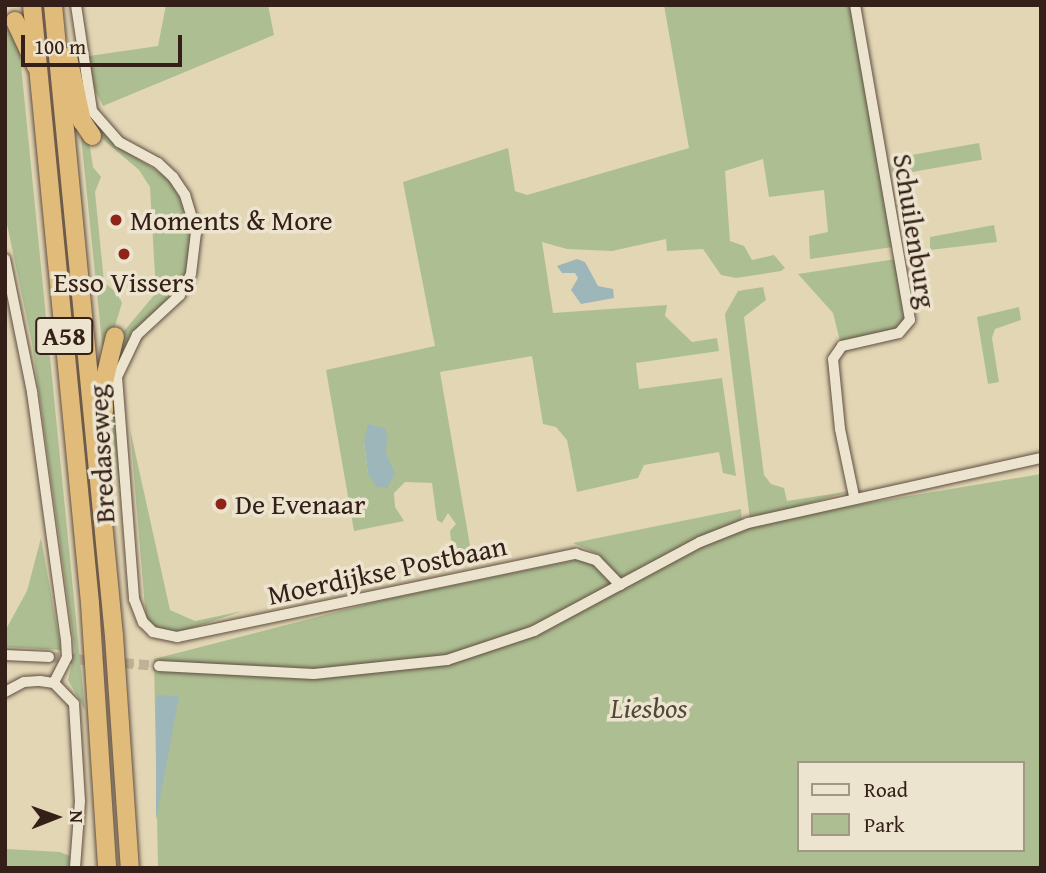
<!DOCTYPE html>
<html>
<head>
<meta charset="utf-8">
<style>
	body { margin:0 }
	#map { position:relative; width:1046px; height:873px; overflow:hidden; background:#e2d6b5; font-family:"Gentium Book Plus",serif }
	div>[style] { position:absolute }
	.green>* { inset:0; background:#adbf92; transform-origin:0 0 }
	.water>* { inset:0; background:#9cb6ba }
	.minor-tunnel>* { height:10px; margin-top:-5px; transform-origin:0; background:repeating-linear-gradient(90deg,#bfb296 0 10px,transparent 0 15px) }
	.roads { filter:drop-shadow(0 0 2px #604e40) drop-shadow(0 0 2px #604e40) }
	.minor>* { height:10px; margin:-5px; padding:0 5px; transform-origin:5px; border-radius:5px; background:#ece4cf }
	.motorway>* { height:18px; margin:-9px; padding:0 9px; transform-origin:9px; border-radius:9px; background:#e1bb7a }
	.dots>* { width:19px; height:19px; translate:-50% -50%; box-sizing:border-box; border:4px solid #ece4cf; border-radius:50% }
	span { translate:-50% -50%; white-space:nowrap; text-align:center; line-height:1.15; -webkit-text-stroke:7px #ece4cf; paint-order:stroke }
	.shield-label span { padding:2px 5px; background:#ece4cf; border:2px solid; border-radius:5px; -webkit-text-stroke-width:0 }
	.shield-label { font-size:26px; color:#342019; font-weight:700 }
	.poi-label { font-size:28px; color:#342019 }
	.left { translate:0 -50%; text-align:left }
	.street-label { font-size:28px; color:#342019 }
	.park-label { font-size:28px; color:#524837; font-style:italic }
	.frame { position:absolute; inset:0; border:7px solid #342019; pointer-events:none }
	.legend { position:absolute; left:797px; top:761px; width:228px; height:91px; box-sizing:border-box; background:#ece4cf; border:2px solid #a29686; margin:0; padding:9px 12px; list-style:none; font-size:21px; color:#342019 }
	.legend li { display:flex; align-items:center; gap:14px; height:35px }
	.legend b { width:35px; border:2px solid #a29686 }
	.north { position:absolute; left:21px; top:782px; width:70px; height:70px; -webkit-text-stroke:5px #ece4cf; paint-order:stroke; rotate:89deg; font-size:19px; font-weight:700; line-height:28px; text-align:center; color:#342019 }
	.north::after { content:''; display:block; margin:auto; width:24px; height:32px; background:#342019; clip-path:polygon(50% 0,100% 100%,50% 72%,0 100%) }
	.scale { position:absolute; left:21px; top:35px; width:161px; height:32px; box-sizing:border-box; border:4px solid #342019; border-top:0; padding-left:9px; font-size:21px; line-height:24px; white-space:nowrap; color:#342019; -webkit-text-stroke:5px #ece4cf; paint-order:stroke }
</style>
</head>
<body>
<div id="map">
	<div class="green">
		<div style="clip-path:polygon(166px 5px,268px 5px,274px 35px,103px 106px,92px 84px,89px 56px,158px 46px)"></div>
		<div style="clip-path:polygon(evenodd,664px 5px,853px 5px,893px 247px,810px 259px,809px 236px,828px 232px,824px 190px,769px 197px,763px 159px,725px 171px,730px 241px,744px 246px,752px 260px,774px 255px,785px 268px,781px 271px,736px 278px,721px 275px,703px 249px,667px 251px,666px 239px,612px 251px,567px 249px,542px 242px,553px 313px,667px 305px,665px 316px,692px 342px,717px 338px,719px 351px,636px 363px,639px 389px,722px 378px,736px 476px,723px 473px,719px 452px,644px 465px,638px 478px,577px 492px,567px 440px,556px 427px,543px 424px,532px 356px,440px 372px,473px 563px,443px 569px,452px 550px,450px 531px,456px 524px,448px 513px,442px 523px,437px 520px,432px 483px,405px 482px,394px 493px,395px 507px,404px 521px,354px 531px,326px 370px,435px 346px,403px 182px,508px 148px,515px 191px,527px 195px,689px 148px,664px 5px,384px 428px,386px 453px,368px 474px,364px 442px,384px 428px)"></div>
		<div style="clip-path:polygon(5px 23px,19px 45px,85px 710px,68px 680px,75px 651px,32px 343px,5px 215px)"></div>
		<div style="clip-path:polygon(88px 110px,116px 145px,170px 179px,193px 225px,193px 256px,182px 287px,126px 344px,115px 371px,122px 505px,108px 395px,119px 337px,156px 293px,150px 187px,139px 170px,99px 136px)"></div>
		<div style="clip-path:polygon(80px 126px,90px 147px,93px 167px,101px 177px,95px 192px,104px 282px,118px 294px,122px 303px,104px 362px)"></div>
		<div style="left:979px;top:143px;width:17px;height:90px;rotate:80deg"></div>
		<div style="clip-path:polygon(994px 225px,997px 242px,930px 250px,930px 237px)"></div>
		<div style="clip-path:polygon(896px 259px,905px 315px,901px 329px,840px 341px,833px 313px,798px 274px)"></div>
		<div style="clip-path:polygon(763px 287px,766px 300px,744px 317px,764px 475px,771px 484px,784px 488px,787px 501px,851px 491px,750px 520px,725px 314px,738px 291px)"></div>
		<div style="clip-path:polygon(1019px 307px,1021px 320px,995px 329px,992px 338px,999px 382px,988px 384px,977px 317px)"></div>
		<div style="clip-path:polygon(130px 429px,170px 610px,195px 621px,243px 611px,177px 633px,154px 628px,146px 619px)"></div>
		<div style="clip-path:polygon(evenodd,1041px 474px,1041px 868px,158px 868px,154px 659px,387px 599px,600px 555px,573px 543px,741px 509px,742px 524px,1041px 474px,799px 763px,1023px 763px,1023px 850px,799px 850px,799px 763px)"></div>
		<div style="clip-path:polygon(41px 538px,61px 650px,5px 647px,5px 631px,27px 591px)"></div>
		<div style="clip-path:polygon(7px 849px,60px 852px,70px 856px,69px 868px,6px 868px)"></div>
	</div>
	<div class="water">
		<div style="clip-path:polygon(577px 259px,585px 262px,598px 286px,613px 289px,614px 298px,581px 304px,571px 290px,578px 278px,575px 273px,562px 273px,557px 266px)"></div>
		<div style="clip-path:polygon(368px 424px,385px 428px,387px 436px,386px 453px,395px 474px,387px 488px,377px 487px,368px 474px,364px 442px)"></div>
		<div style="clip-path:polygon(157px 695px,179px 696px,156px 820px,156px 701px)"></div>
	</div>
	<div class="minor-tunnel">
		<div style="left:49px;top:657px;width:110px;rotate:4.7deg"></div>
	</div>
	<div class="roads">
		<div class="minor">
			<div style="left:76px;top:5px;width:107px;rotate:81.4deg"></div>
			<div style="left:92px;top:111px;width:41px;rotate:48.9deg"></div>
			<div style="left:119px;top:142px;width:44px;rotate:28.3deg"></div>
			<div style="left:158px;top:163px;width:21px;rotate:43deg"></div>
			<div style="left:173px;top:177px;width:22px;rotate:56deg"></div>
			<div style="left:185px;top:195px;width:39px;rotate:73deg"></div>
			<div style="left:196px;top:232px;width:42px;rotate:96.8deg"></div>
			<div style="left:191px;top:274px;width:24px;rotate:118deg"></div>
			<div style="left:180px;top:295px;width:59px;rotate:137.1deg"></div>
			<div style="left:137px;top:335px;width:47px;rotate:115.5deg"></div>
			<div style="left:117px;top:377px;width:223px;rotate:85.6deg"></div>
			<div style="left:134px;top:599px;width:25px;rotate:69deg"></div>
			<div style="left:143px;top:622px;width:14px;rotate:45deg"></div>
			<div style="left:153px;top:632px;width:25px;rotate:12deg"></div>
			<div style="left:177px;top:637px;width:408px;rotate:-11.8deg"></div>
			<div style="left:576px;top:554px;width:21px;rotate:17deg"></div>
			<div style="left:596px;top:560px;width:35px;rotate:46deg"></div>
			<div style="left:5px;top:259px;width:136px;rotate:78.5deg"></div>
			<div style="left:32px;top:392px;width:249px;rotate:82.2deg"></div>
			<div style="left:66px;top:639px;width:18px;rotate:87deg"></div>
			<div style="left:67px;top:657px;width:29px;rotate:117deg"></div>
			<div style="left:854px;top:496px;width:68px;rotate:-101.8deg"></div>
			<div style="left:840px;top:429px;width:70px;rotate:-95.7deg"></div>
			<div style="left:833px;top:359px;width:16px;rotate:-55deg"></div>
			<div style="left:842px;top:346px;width:58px;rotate:-12.8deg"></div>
			<div style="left:899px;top:333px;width:17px;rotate:-50deg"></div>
			<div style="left:910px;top:320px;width:320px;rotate:-99.9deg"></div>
			<div style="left:5px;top:655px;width:44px;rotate:2.6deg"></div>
			<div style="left:159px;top:666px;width:155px;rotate:3deg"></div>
			<div style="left:314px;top:674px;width:134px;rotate:-6deg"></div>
			<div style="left:447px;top:660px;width:92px;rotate:-18.4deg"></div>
			<div style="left:534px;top:631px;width:188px;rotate:-28.2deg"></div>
			<div style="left:700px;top:542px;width:52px;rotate:-21.6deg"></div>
			<div style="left:748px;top:523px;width:300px;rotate:-12.5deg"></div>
			<div style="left:5px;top:692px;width:21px;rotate:-28deg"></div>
			<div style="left:24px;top:682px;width:16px;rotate:-4deg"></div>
			<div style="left:40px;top:681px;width:14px;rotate:8deg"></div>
			<div style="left:54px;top:683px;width:29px;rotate:46deg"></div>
			<div style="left:74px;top:704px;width:97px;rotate:86.5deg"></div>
			<div style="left:80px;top:801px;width:67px;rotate:94.3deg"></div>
		</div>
		<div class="motorway">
			<div style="left:32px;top:5px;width:601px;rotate:84.46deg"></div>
			<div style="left:90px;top:603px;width:266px;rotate:86.3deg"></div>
			<div style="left:53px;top:5px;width:634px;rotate:84.48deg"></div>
			<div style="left:114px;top:636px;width:233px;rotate:86.1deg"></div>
			<div style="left:15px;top:21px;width:50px;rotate:65deg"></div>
			<div style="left:68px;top:57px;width:66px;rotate:77.7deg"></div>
			<div style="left:82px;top:121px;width:18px;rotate:56deg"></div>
			<div style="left:104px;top:411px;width:25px;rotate:-92deg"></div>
			<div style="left:103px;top:386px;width:51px;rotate:-76.5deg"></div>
		</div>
	</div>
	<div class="dots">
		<div style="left:116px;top:220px;background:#8f2418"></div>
		<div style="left:124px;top:254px;background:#8f2418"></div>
		<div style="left:221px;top:504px;background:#8f2418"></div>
	</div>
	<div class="shield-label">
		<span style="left:64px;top:336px">A58</span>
	</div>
	<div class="poi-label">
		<span class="left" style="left:130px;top:220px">Moments &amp; More</span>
		<span style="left:124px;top:282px">Esso Vissers</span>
		<span class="left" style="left:235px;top:504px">De Evenaar</span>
	</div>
	<div class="street-label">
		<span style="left:915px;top:231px;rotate:81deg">Schuilenburg</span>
		<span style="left:101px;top:454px;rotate:-93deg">Bredaseweg</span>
		<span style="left:387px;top:570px;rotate:-12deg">Moerdijkse Postbaan</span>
	</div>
	<div class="park-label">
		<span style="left:649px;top:708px">Liesbos</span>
	</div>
	<div class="frame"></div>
	<ul class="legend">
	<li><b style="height:9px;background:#ece4cf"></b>Road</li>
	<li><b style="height:19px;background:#adbf92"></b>Park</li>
	</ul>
	<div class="north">N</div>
	<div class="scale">100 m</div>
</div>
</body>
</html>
